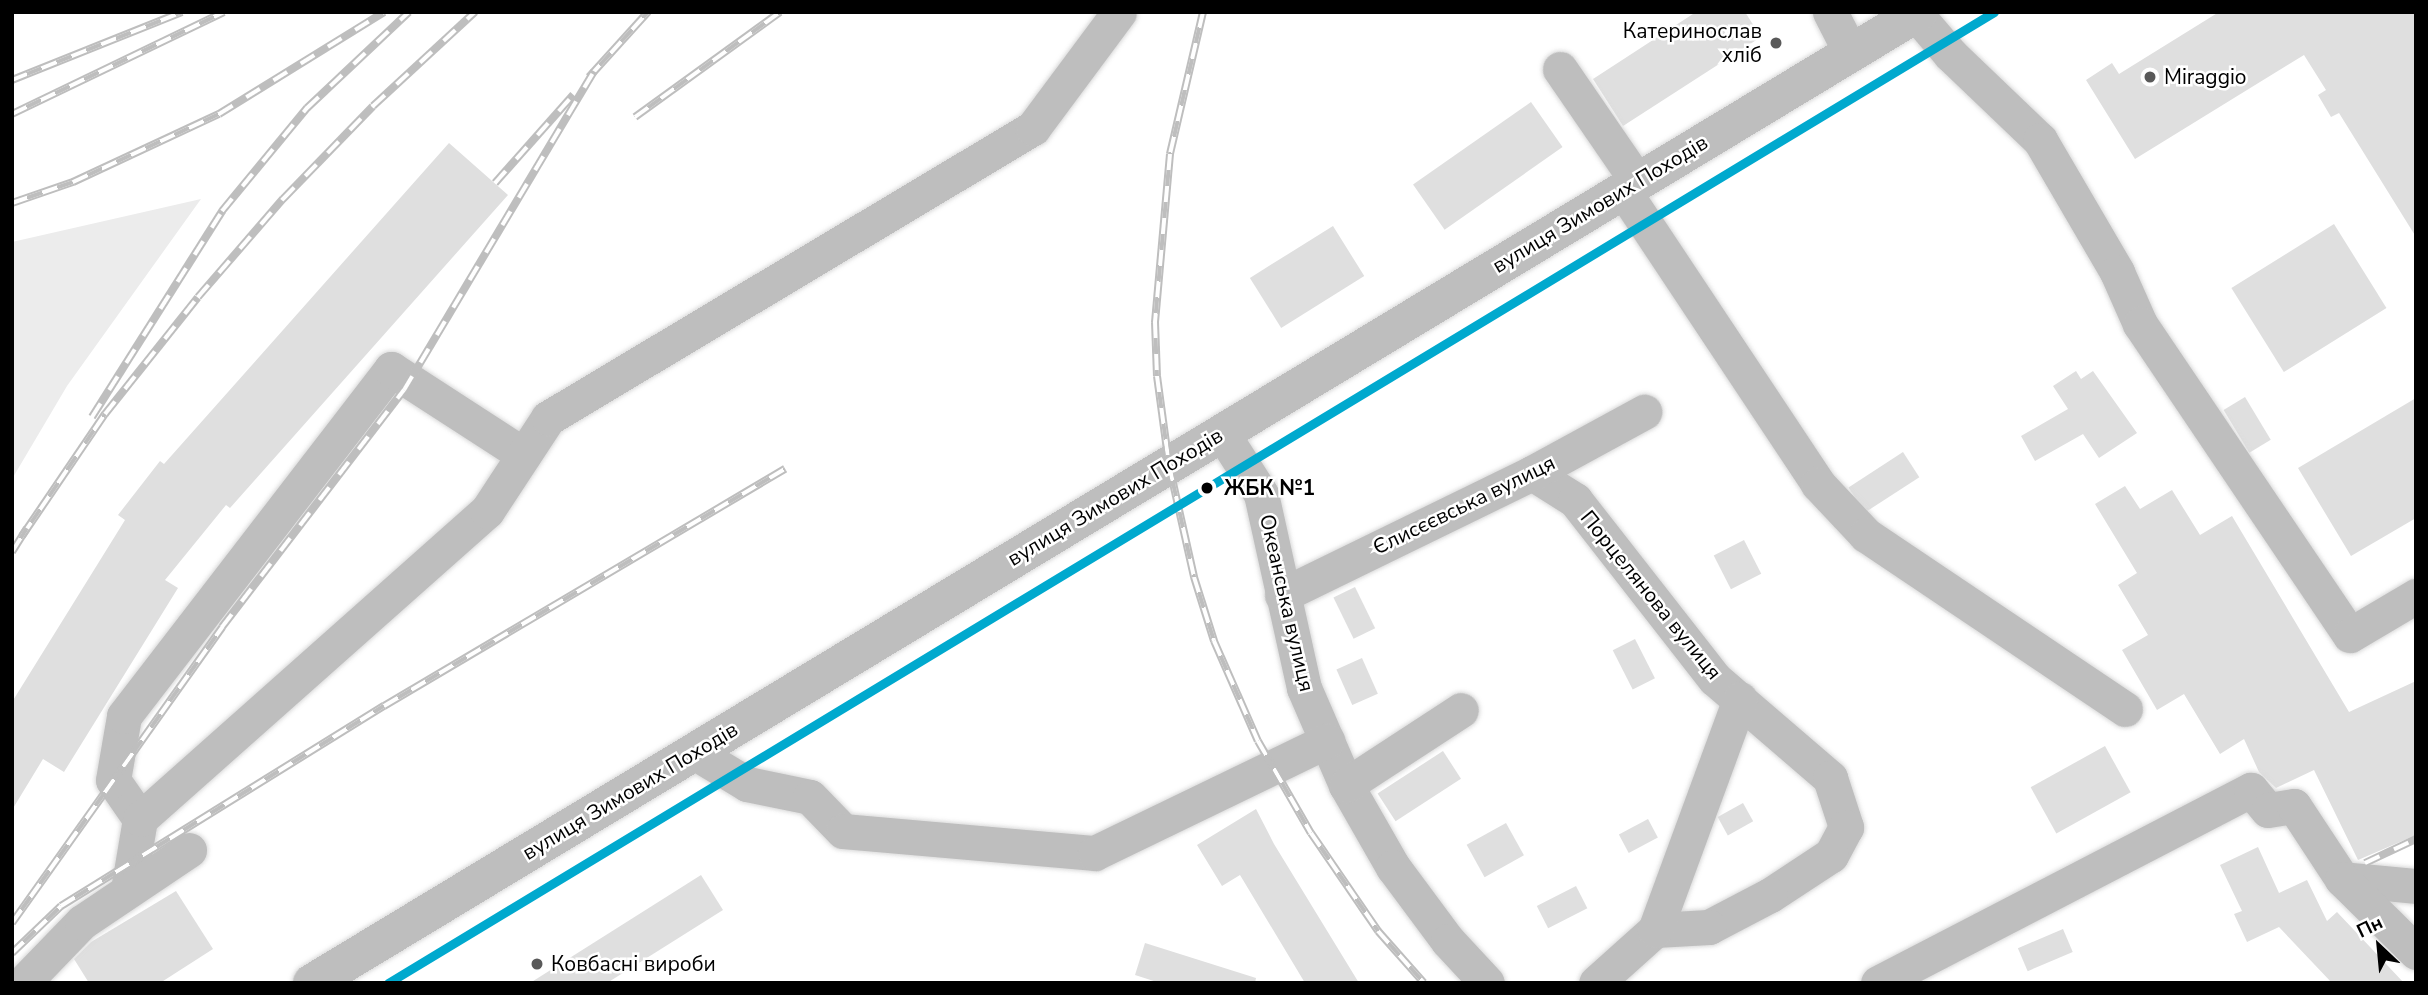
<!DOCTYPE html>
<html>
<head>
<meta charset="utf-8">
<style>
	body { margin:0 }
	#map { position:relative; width:2428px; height:995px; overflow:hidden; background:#fff; font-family:"Nunito Sans",sans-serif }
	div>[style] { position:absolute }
	.green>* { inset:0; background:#ececec }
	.building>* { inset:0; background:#dfdfdf; transform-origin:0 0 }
	.roads { filter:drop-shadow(0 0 2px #dbdbdb) drop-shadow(0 0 2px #dbdbdb) }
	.minor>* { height:35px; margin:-17.5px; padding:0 17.5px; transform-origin:17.5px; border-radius:17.5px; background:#bebebe }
	.major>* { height:38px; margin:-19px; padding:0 19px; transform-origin:19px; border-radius:19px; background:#bebebe }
	.rail>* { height:8px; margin-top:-4px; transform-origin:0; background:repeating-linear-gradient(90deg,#fff 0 16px,#bebebe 0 32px); box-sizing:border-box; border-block:2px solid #bebebe }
	.tram-1>* { height:9px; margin:-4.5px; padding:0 4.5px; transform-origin:4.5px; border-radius:4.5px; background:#00a9ce }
	.dots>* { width:19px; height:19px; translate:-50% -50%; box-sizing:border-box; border:4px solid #fff; border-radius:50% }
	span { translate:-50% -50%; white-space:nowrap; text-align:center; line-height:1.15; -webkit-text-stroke:5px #fff; paint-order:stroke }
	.poi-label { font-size:21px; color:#000 }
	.right { translate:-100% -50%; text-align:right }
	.left { translate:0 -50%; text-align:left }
	.street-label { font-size:21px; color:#000 }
	.stop-label { font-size:21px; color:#000; font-weight:700 }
	.frame { position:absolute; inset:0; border:14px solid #000; pointer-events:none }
	.north { position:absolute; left:2344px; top:911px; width:70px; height:70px; -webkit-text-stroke:5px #fff; paint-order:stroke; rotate:334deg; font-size:19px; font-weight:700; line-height:28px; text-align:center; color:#000 }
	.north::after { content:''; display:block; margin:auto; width:24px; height:32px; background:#000; clip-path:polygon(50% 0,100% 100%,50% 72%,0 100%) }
</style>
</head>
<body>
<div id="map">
	<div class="green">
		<div style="clip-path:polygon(201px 199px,67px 386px,12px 479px,12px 242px)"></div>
	</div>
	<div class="building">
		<div style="clip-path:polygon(1696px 12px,1745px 12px,1761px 37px,1623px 126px,1593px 79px)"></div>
		<div style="clip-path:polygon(2219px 12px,2416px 12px,2416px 237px,2339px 113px,2331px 117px,2318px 95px,2326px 90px,2304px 55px,2135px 159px,2086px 80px,2112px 63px,2119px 74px)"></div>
		<div style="left:1531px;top:102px;width:55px;height:144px;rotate:55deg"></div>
		<div style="clip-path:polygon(449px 143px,508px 195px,230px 508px,226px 505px,165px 580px,178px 588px,64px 772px,43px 759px,12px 810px,12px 702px,125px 520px,118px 515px,160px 461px,164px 464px)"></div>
		<div style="left:2334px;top:224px;width:99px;height:121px;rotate:58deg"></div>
		<div style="left:1333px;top:226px;width:59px;height:98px;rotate:58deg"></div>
		<div style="clip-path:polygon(2076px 371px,2081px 379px,2093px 371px,2137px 433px,2099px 458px,2083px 434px,2035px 461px,2021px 436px,2068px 409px,2053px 386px)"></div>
		<div style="left:2245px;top:397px;width:50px;height:25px;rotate:59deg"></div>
		<div style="clip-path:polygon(2416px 398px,2416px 518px,2351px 556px,2298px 468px)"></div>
		<div style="left:1903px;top:452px;width:30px;height:65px;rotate:57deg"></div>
		<div style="clip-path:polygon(2125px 486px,2140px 509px,2172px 490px,2200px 535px,2232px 516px,2349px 712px,2416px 681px,2416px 835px,2358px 860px,2314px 770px,2276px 788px,2259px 772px,2244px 739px,2220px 754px,2184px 694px,2157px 710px,2122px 650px,2148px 635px,2118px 585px,2137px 573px,2095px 504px)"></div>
		<div style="left:1744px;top:540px;width:38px;height:34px;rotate:63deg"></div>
		<div style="left:1355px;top:587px;width:46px;height:24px;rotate:64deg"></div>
		<div style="left:1635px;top:639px;width:44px;height:25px;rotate:63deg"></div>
		<div style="left:1362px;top:658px;width:39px;height:28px;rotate:66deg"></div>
		<div style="left:2105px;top:746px;width:53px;height:85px;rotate:61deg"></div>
		<div style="left:1443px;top:751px;width:33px;height:78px;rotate:57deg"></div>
		<div style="left:1743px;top:803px;width:21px;height:29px;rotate:61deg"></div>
		<div style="clip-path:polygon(1256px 809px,1274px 844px,1359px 983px,1305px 983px,1240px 875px,1222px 886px,1197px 845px)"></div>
		<div style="left:1648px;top:819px;width:21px;height:33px;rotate:62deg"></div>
		<div style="left:1506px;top:823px;width:37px;height:45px;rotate:61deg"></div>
		<div style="clip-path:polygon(2258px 847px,2279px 893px,2307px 880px,2327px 921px,2337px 912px,2404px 983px,2332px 983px,2279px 927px,2247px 942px,2234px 914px,2242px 911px,2220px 865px)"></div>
		<div style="clip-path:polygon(701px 875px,723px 910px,607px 983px,530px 983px)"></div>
		<div style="left:1576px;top:886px;width:25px;height:44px;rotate:63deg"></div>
		<div style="clip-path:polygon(176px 891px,213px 949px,160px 983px,89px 983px,74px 959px,91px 942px)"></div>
		<div style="left:2063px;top:929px;width:25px;height:49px;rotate:67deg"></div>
		<div style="clip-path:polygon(1145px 943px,1256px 978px,1255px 983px,1160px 983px,1135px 975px)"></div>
	</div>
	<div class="roads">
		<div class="minor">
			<div style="left:1830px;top:12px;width:46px;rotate:62.9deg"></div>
			<div style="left:1916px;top:14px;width:54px;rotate:49.5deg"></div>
			<div style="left:1951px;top:55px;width:123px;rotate:43.7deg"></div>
			<div style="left:2040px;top:140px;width:153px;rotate:59.7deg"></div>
			<div style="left:2117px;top:272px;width:57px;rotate:66.1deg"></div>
			<div style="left:2140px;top:324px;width:375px;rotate:56deg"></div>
			<div style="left:2350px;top:635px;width:77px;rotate:-30.6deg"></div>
			<div style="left:1560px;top:69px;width:136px;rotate:55.5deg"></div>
			<div style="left:1623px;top:190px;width:353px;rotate:56.4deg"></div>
			<div style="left:1818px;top:484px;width:70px;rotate:46.7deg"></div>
			<div style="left:1866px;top:535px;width:312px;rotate:33.9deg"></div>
			<div style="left:1222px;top:433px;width:72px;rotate:57.4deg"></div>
			<div style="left:1261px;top:494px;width:199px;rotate:77.5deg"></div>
			<div style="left:1304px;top:688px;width:106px;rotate:66.6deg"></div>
			<div style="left:1346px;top:785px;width:95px;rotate:60.2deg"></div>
			<div style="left:1393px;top:867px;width:92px;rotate:53.4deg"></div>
			<div style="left:1448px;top:941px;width:57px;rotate:47.1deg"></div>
			<div style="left:1532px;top:473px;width:51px;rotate:32.1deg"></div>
			<div style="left:1575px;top:500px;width:227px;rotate:52deg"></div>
			<div style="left:1715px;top:679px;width:152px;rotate:40.7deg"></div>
			<div style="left:1830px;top:778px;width:52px;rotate:71.9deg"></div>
			<div style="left:1846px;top:827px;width:32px;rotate:118deg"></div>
			<div style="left:1831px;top:855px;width:73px;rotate:146.7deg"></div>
			<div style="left:1770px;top:895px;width:69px;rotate:152.3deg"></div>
			<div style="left:1709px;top:927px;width:54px;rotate:176.8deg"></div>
			<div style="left:1655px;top:930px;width:79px;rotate:138.1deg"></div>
			<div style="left:1282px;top:595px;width:278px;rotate:-26deg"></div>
			<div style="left:1532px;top:473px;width:128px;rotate:-28.6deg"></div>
			<div style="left:694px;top:752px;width:62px;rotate:31.1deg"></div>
			<div style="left:747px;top:784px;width:64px;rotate:11.7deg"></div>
			<div style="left:810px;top:797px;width:47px;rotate:45.9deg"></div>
			<div style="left:843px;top:831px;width:253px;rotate:5deg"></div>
			<div style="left:1095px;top:853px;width:258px;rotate:-25.8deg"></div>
			<div style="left:1346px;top:785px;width:137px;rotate:-33.1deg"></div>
			<div style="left:140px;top:819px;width:47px;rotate:-124.7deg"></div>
			<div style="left:113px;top:780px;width:65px;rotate:-80.2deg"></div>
			<div style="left:124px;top:716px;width:438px;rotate:-52.4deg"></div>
			<div style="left:391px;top:369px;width:158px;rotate:32.9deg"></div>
			<div style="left:2342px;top:879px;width:74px;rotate:5.4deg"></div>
			<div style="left:128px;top:890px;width:72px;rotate:-80.4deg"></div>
			<div style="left:140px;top:819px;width:464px;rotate:-41.6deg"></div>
			<div style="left:487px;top:511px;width:111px;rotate:-56.7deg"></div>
			<div style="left:548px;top:418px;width:565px;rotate:-30.88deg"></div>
			<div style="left:1033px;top:128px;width:144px;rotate:-53.4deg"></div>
			<div style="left:1655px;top:930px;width:246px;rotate:-69.8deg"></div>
			<div style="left:23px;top:983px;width:85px;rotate:-46deg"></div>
			<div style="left:82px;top:922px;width:129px;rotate:-33.9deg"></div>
			<div style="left:1878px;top:983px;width:420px;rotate:-27.4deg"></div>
			<div style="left:2251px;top:790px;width:26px;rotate:50deg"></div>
			<div style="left:2268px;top:810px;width:26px;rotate:-9deg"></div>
			<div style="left:2294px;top:806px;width:87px;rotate:56.7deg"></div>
			<div style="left:2342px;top:879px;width:104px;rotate:44.6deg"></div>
		</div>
		<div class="major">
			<div style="left:312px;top:983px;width:1878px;rotate:-31.14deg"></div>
		</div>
	</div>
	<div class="rail">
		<div style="left:1203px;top:12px;width:146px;rotate:103.1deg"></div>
		<div style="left:1170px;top:154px;width:169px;rotate:95.1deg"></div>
		<div style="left:1155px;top:322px;width:54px;rotate:87.9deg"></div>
		<div style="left:1157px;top:376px;width:90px;rotate:82.3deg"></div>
		<div style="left:1169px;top:465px;width:115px;rotate:77.4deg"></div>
		<div style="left:1194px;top:577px;width:67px;rotate:72.6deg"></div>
		<div style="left:1214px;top:641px;width:109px;rotate:66.3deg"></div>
		<div style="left:1258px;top:741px;width:106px;rotate:60.1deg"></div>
		<div style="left:1311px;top:833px;width:119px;rotate:55.6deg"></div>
		<div style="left:1378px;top:931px;width:69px;rotate:48.5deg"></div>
		<div style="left:589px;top:77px;width:88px;rotate:-47.8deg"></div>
		<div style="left:12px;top:80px;width:183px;rotate:-21.8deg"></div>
		<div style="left:12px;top:114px;width:235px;rotate:-25.7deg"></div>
		<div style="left:635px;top:117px;width:179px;rotate:-35.9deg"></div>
		<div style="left:495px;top:183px;width:118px;rotate:-48.4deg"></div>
		<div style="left:12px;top:203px;width:65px;rotate:-19deg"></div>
		<div style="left:73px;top:182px;width:161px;rotate:-25deg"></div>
		<div style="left:219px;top:114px;width:194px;rotate:-31.7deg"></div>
		<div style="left:92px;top:417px;width:244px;rotate:-57.7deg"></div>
		<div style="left:222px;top:211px;width:134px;rotate:-50.5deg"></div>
		<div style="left:307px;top:108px;width:140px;rotate:-43.3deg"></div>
		<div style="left:22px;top:536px;width:148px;rotate:-55.8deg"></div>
		<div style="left:105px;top:414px;width:149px;rotate:-51.5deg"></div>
		<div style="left:198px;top:297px;width:130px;rotate:-49.1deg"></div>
		<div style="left:283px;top:199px;width:129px;rotate:-45.9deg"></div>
		<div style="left:373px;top:106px;width:139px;rotate:-42.7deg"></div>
		<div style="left:12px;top:552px;width:28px;rotate:-58deg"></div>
		<div style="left:2365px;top:863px;width:56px;rotate:-25.2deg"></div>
		<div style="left:12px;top:923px;width:363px;rotate:-54.6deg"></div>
		<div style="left:222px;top:627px;width:299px;rotate:-52.5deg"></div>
		<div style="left:404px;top:390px;width:371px;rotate:-59.2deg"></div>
		<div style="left:12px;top:953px;width:68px;rotate:-43.8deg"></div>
		<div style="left:61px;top:906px;width:380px;rotate:-31.8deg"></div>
		<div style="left:384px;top:706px;width:466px;rotate:-30.6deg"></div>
	</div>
	<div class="tram-1">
		<div style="left:388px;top:983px;width:1877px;rotate:-31.16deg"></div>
	</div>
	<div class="dots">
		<div style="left:1776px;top:43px;background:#595959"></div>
		<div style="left:2150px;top:77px;background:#595959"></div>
		<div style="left:1207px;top:488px;background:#000"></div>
		<div style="left:537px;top:964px;background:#595959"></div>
	</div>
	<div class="poi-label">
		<span class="right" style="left:1762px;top:43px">Катеринослав<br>хліб</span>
		<span class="left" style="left:2164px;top:77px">Miraggio</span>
		<span class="left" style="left:551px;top:964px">Ковбасні вироби</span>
	</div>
	<div class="street-label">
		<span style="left:1600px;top:204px;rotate:-31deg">вулиця Зимових Походів</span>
		<span style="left:1115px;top:497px;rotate:-31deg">вулиця Зимових Походів</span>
		<span style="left:1464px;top:505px;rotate:-26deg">Єлисєєвська вулиця</span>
		<span style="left:1651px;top:595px;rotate:51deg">Порцелянова вулиця</span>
		<span style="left:1287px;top:603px;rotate:77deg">Океанська вулиця</span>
		<span style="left:630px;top:791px;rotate:-31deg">вулиця Зимових Походів</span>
	</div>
	<div class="stop-label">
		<span class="left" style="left:1224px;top:488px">ЖБК №1</span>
	</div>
	<div class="frame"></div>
	<div class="north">Пн</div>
</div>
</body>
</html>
